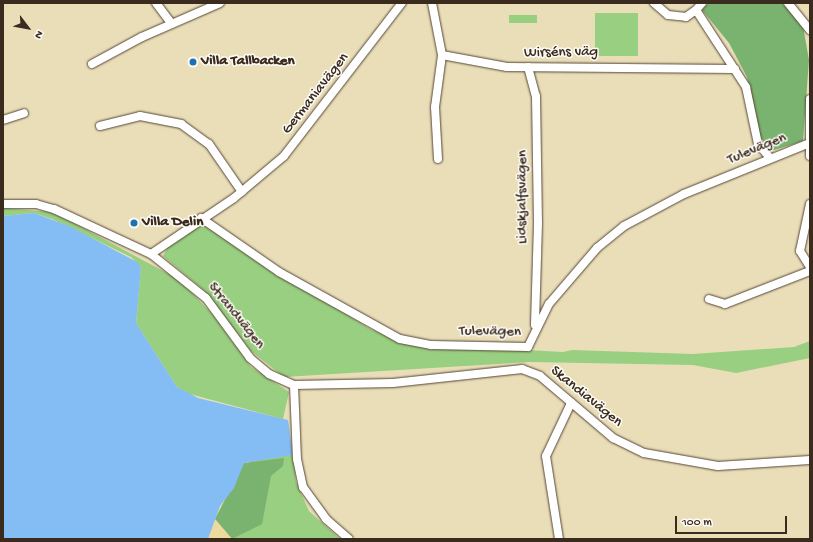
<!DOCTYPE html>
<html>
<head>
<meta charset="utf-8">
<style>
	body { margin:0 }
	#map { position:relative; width:813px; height:542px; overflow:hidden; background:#eadeb9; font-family:"Gochi Hand",sans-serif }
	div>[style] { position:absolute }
	.green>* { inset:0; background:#98cf81; transform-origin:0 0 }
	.forest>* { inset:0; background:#7ab26f }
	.sand>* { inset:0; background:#eeda9e }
	.water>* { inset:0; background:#84bcf4 }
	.roads { filter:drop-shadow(0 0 1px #554535) drop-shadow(0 0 1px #554535) }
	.minor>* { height:8px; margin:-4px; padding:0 4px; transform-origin:4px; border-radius:4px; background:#fff }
	.dots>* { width:11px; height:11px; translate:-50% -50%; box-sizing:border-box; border:2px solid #fdfcf7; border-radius:50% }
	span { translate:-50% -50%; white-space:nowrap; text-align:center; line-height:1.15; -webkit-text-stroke:3px #fdfcf7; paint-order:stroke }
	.street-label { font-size:15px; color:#3b2a1e }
	.poi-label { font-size:15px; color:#3b2a1e; font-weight:700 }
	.left { translate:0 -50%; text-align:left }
	.frame { position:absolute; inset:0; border:4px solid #3b2a1e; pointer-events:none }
	.north { position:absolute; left:8px; top:8px; width:40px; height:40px; -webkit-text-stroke:3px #fdfcf7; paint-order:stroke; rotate:122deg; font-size:11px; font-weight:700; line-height:16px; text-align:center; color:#3b2a1e }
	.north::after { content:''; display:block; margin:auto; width:14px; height:18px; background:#3b2a1e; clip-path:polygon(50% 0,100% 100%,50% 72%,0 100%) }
	.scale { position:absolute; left:675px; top:516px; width:112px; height:18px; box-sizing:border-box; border:2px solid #3b2a1e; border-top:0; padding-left:5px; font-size:12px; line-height:14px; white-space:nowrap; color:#3b2a1e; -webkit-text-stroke:3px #fdfcf7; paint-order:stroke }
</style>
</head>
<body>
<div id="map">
	<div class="green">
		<div style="left:595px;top:13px;width:43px;height:43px"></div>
		<div style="left:509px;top:15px;width:28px;height:8px"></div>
		<div style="clip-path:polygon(3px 208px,53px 212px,180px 280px,213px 315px,251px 367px,289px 392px,283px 419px,186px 393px,177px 387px,136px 323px,141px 267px,131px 257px,52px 219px,34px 213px,3px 216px)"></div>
		<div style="clip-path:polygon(198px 225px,204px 226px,370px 329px,403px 343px,563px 352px,572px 350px,693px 354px,794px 347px,810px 341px,810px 358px,736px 373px,693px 365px,529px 362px,284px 377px,251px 351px,205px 291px,163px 256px,170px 243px)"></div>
		<div style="clip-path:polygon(293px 455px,296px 482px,309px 511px,340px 539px,232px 539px,215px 519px,239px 473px,252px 459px)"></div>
	</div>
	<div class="forest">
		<div style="clip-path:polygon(708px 3px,782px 3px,803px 26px,809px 60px,803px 141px,771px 151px,759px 135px,747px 77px,729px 43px,702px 10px)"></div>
		<div style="clip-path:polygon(284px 458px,283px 466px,271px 476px,262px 524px,232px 539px,215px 519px,244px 463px)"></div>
	</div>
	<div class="sand">
		<div style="clip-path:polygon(215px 519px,232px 539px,208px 539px)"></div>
	</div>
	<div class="water">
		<div style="clip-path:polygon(34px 213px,69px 226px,137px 262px,141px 267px,136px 323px,177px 387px,198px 398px,288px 420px,293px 455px,244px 463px,234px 488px,220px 506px,208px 539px,3px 539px,3px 216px)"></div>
	</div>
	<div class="roads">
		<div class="minor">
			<div style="left:156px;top:3px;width:26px;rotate:53deg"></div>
			<div style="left:432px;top:3px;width:53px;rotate:79.1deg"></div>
			<div style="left:442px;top:55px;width:66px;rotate:10.5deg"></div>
			<div style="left:507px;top:67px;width:228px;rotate:0.5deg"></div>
			<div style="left:654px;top:3px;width:18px;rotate:41deg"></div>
			<div style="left:668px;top:15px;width:18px;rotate:6deg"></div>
			<div style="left:686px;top:17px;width:12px;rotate:-35deg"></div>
			<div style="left:696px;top:10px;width:92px;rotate:57deg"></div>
			<div style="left:746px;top:87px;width:58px;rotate:78.1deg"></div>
			<div style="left:758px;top:144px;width:18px;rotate:49deg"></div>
			<div style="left:788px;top:3px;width:35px;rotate:51deg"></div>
			<div style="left:696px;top:10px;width:9px;rotate:-49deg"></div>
			<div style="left:92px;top:64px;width:57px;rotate:-28.4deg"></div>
			<div style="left:142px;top:37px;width:85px;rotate:-23.6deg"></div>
			<div style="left:528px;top:67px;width:30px;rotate:75deg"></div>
			<div style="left:536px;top:96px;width:127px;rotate:89.1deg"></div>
			<div style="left:538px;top:223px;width:102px;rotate:91.7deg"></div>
			<div style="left:810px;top:99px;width:57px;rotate:90deg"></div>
			<div style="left:3px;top:120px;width:22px;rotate:-18deg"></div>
			<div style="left:100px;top:126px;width:41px;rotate:-14deg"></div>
			<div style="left:140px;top:116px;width:42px;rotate:11deg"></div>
			<div style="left:181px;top:124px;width:34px;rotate:36deg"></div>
			<div style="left:209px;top:144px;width:58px;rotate:55.5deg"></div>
			<div style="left:438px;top:159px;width:52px;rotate:-93.3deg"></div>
			<div style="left:435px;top:107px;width:52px;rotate:-82.3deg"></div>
			<div style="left:3px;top:204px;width:33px"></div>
			<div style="left:36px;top:204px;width:19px;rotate:16deg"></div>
			<div style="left:54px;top:209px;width:107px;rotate:24.9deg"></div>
			<div style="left:151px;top:254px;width:70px;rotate:38.7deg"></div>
			<div style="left:206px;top:298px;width:74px;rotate:53.7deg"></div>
			<div style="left:250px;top:358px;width:25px;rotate:40deg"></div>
			<div style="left:269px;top:374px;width:27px;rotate:24deg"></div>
			<div style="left:294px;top:385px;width:99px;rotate:-1.2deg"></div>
			<div style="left:393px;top:383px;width:130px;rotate:-6.2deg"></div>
			<div style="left:522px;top:369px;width:19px;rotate:21deg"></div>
			<div style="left:540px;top:376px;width:96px;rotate:40.3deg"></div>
			<div style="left:613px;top:438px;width:34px;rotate:26deg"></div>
			<div style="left:644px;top:453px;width:75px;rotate:10deg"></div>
			<div style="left:718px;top:466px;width:92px;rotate:-3.7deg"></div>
			<div style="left:810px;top:204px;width:48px;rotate:102deg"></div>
			<div style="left:800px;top:251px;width:19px;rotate:58deg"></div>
			<div style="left:201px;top:218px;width:95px;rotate:34.7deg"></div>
			<div style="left:279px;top:272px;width:138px;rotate:29deg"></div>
			<div style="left:400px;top:339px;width:32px;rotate:11deg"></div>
			<div style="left:431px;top:345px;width:97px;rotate:1.2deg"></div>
			<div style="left:528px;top:347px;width:48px;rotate:-64deg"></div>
			<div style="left:549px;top:304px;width:74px;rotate:-49.4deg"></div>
			<div style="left:597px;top:248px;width:35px;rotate:-39deg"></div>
			<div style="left:624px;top:226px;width:68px;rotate:-28.1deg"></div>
			<div style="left:684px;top:194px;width:133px;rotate:-22.1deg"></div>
			<div style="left:151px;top:254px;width:100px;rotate:-34deg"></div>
			<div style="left:234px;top:198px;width:65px;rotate:-40deg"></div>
			<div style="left:284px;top:156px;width:193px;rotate:-52.4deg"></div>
			<div style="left:709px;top:299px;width:17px;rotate:17deg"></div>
			<div style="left:725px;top:304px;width:91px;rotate:-21.2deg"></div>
			<div style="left:294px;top:385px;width:74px;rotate:87.7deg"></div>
			<div style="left:297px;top:459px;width:29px;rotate:78deg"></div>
			<div style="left:303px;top:487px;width:39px;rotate:54deg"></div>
			<div style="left:326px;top:519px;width:30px;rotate:41deg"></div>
			<div style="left:559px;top:539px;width:84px;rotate:-98.9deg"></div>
			<div style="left:546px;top:456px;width:59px;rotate:-64.7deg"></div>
		</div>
	</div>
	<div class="dots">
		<div style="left:193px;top:62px;background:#1f6fb2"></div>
		<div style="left:134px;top:223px;background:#1f6fb2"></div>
	</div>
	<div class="street-label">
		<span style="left:561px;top:53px;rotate:-1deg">Wirséns väg</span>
		<span style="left:316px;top:94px;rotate:-52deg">Germaniavägen</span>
		<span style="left:757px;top:149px;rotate:-22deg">Tulevägen</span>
		<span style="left:523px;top:197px;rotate:-90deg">Lidskjalfsvägen</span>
		<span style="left:236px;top:316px;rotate:51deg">Strandvägen</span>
		<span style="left:490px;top:332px;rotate:1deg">Tulevägen</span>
		<span style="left:586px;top:397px;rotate:39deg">Skandiavägen</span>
	</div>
	<div class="poi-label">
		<span class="left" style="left:201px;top:62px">Villa Tallbacken</span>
		<span class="left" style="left:142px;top:223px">Villa Delin</span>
	</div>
	<div class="frame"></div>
	<div class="north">N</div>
	<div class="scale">100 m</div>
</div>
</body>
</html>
